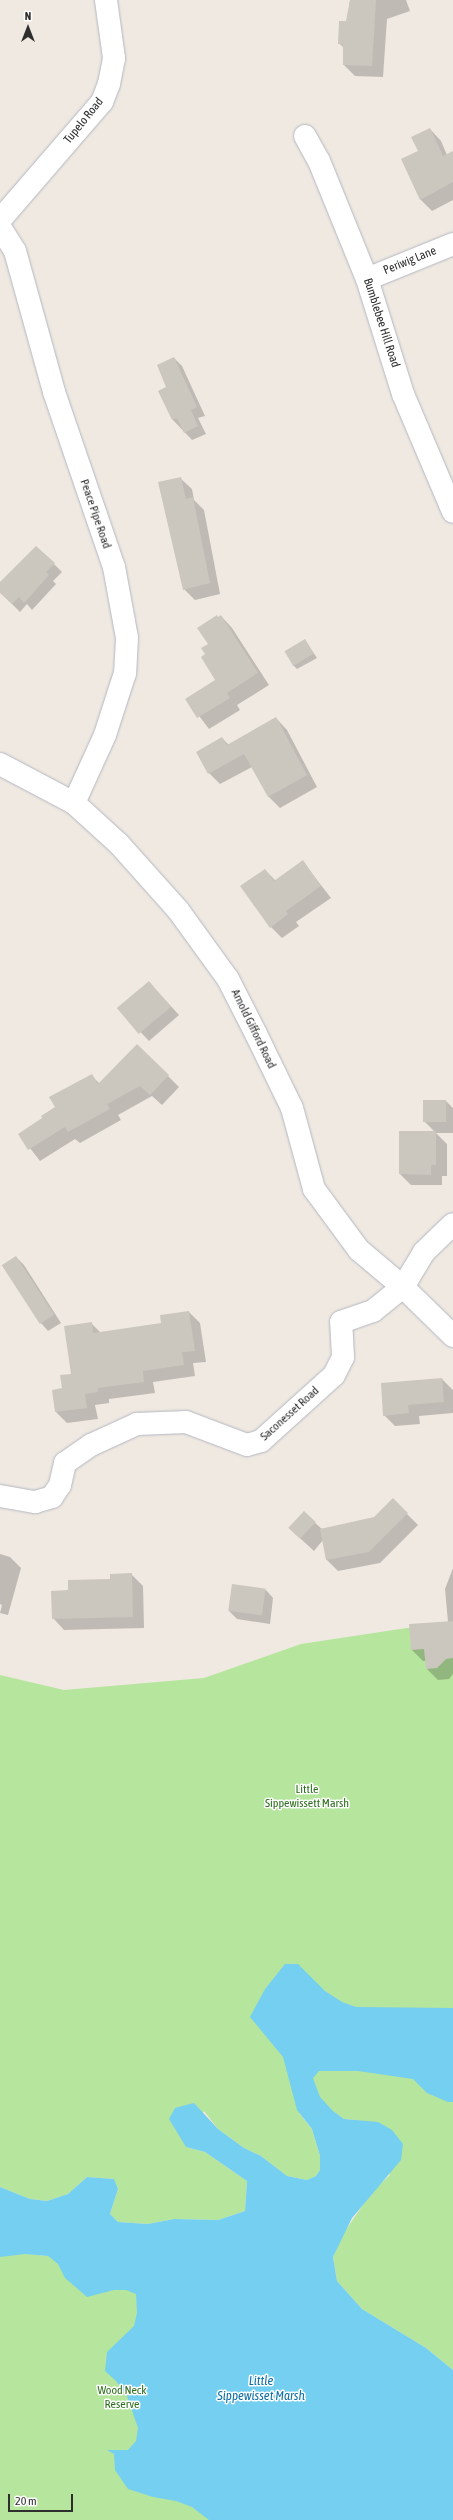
<!DOCTYPE html>
<html>
<head>
<meta charset="utf-8">
<style>
	body { margin:0 }
	#map { position:relative; width:453px; height:2520px; overflow:hidden; background:#efe9e1; font-family:"Asap Condensed",sans-serif }
	div>[style] { position:absolute }
	.green>* { inset:0; background:#b6e59e }
	.water>* { inset:0; background:#75cff0 }
	.shadow>* { inset:0; background:#0003 }
	.building>* { inset:0; background:#cbc7bf; transform-origin:0 0 }
	.roads { filter:drop-shadow(0 0 1px #b4b7c1) drop-shadow(0 0 1px #b4b7c1) }
	.minor>* { height:22px; margin:-11px; padding:0 11px; transform-origin:11px; border-radius:11px; background:#fff }
	span { translate:-50% -50%; white-space:nowrap; text-align:center; line-height:1.15; -webkit-text-stroke:3px #fff; paint-order:stroke }
	.street-label { font-size:12px; color:#2e2e2e }
	.park-label { font-size:12px; color:#2c6e1b }
	.water-label { font-size:13px; color:#0d6fa3; font-style:italic }
	.north { position:absolute; left:8px; top:8px; width:40px; height:40px; -webkit-text-stroke:3px #fff; paint-order:stroke; rotate:0deg; font-size:11px; font-weight:700; line-height:16px; text-align:center; color:#2e2e2e }
	.north::after { content:''; display:block; margin:auto; width:14px; height:18px; background:#2e2e2e; clip-path:polygon(50% 0,100% 100%,50% 72%,0 100%) }
	.scale { position:absolute; left:8px; top:2494px; width:65px; height:18px; box-sizing:border-box; border:2px solid #2e2e2e; border-top:0; padding-left:5px; font-size:12px; line-height:14px; white-space:nowrap; color:#2e2e2e; -webkit-text-stroke:3px #fff; paint-order:stroke }
</style>
</head>
<body>
<div id="map">
	<div class="green">
		<div style="clip-path:polygon(453px 1621px,453px 2370px,426px 2348px,362px 2309px,337px 2281px,333px 2257px,341px 2237px,371px 2193px,390px 2175px,355px 2120px,344px 2119px,334px 2112px,299px 2113px,312px 2129px,320px 2156px,320px 2170px,316px 2176px,307px 2180px,287px 2176px,261px 2156px,244px 2148px,218px 2129px,204px 2111px,186px 2147px,205px 2152px,247px 2181px,245px 2211px,218px 2220px,174px 2219px,148px 2224px,118px 2222px,110px 2214px,118px 2189px,113px 2179px,87px 2177px,68px 2194px,47px 2201px,30px 2199px,0 2187px,0 1675px,64px 1690px,204px 1678px,301px 1644px)"></div>
		<div style="clip-path:polygon(0 2240px,29px 2254px,48px 2256px,235px 2306px,268px 2520px,0 2520px)"></div>
	</div>
	<div class="water">
		<div style="clip-path:polygon(285px 1964px,298px 1964px,325px 1991px,342px 2002px,356px 2007px,453px 2008px,453px 2102px,448px 2102px,427px 2093px,413px 2079px,358px 2071px,319px 2071px,313px 2078px,320px 2097px,333px 2111px,344px 2119px,378px 2122px,392px 2130px,403px 2144px,401px 2160px,352px 2218px,333px 2257px,337px 2281px,362px 2309px,426px 2348px,453px 2370px,453px 2520px,209px 2520px,192px 2507px,176px 2501px,153px 2497px,128px 2489px,115px 2470px,114px 2454px,107px 2450px,128px 2450px,136px 2441px,138px 2428px,127px 2396px,116px 2381px,105px 2371px,107px 2352px,134px 2326px,137px 2313px,136px 2294px,126px 2290px,114px 2290px,87px 2297px,65px 2278px,58px 2264px,48px 2256px,25px 2254px,0 2257px,0 2187px,30px 2199px,47px 2201px,68px 2194px,87px 2177px,114px 2179px,118px 2189px,110px 2214px,118px 2222px,148px 2224px,174px 2219px,218px 2220px,245px 2211px,247px 2181px,205px 2152px,186px 2147px,169px 2119px,175px 2108px,182px 2106px,194px 2103px,218px 2129px,244px 2148px,261px 2156px,287px 2176px,307px 2180px,316px 2176px,320px 2170px,320px 2156px,312px 2129px,297px 2110px,283px 2057px,250px 2017px,265px 1989px)"></div>
	</div>
	<div class="shadow">
		<div style="clip-path:polygon(350px 0,406px 0,410px 11px,387px 19px,383px 77px,355px 76px,344px 65px,344px 48px,339px 43px,347px 22px)"></div>
		<div style="clip-path:polygon(430px 129px,441px 141px,447px 155px,453px 152px,453px 200px,432px 211px,421px 200px,402px 159px,419px 151px)"></div>
		<div style="clip-path:polygon(174px 358px,182px 366px,205px 416px,198px 418px,206px 434px,192px 440px,173px 420px,159px 391px,168px 387px)"></div>
		<div style="clip-path:polygon(180px 478px,192px 489px,194px 500px,204px 510px,220px 594px,195px 600px,184px 589px)"></div>
		<div style="clip-path:polygon(54px 564px,62px 572px,53px 581px,56px 584px,32px 610px,27px 604px,20px 612px,0 592px,0 584px)"></div>
		<div style="clip-path:polygon(221px 616px,232px 628px,269px 685px,237px 705px,240px 710px,209px 729px,187px 700px,217px 681px,207px 654px)"></div>
		<div style="clip-path:polygon(305px 640px,317px 658px,297px 669px,293px 665px)"></div>
		<div style="clip-path:polygon(276px 718px,287px 730px,317px 787px,280px 808px,269px 797px,252px 767px,220px 784px,209px 773px,222px 738px,229px 745px)"></div>
		<div style="clip-path:polygon(303px 862px,331px 898px,296px 922px,299px 926px,282px 938px,271px 927px,265px 870px,276px 881px)"></div>
		<div style="clip-path:polygon(157px 991px,179px 1015px,149px 1041px,119px 1009px)"></div>
		<div style="clip-path:polygon(91px 1075px,100px 1084px,168px 1076px,179px 1087px,162px 1105px,152px 1096px,118px 1115px,121px 1120px,80px 1143px,75px 1139px,40px 1161px,19px 1134px,44px 1119px)"></div>
		<div style="clip-path:polygon(446px 1101px,453px 1108px,453px 1133px,436px 1133px,447px 1144px,447px 1176px,442px 1176px,442px 1185px,411px 1185px,400px 1174px,435px 1132px,424px 1121px)"></div>
		<div style="clip-path:polygon(16px 1257px,24px 1265px,61px 1323px,48px 1331px,41px 1323px)"></div>
		<div style="clip-path:polygon(189px 1312px,200px 1323px,206px 1362px,193px 1363px,195px 1376px,153px 1382px,155px 1393px,109px 1399px,109px 1403px,95px 1405px,98px 1419px,67px 1423px,56px 1412px,91px 1323px,101px 1333px,162px 1324px)"></div>
		<div style="clip-path:polygon(442px 1379px,453px 1390px,453px 1413px,419px 1416px,420px 1424px,395px 1426px,384px 1415px)"></div>
		<div style="clip-path:polygon(393px 1500px,418px 1525px,380px 1563px,338px 1571px,327px 1560px,323px 1540px,314px 1551px,290px 1529px,304px 1513px,322px 1529px,375px 1518px)"></div>
		<div style="clip-path:polygon(0 1554px,10px 1557px,21px 1568px,8px 1615px,0 1613px,2px 1605px,0 1604px)"></div>
		<div style="clip-path:polygon(453px 1568px,453px 1674px,449px 1679px,438px 1680px,427px 1669px,426px 1661px,423px 1661px,412px 1650px,448px 1622px,445px 1589px)"></div>
		<div style="clip-path:polygon(131px 1574px,143px 1586px,144px 1628px,64px 1630px,53px 1618px,69px 1591px)"></div>
		<div style="clip-path:polygon(266px 1590px,273px 1598px,270px 1624px,237px 1619px,229px 1611px)"></div>
	</div>
	<div class="building">
		<div style="clip-path:polygon(350px 0,376px 0,372px 66px,343px 65px,343px 44px,338px 44px,339px 21px,346px 21px)"></div>
		<div style="clip-path:polygon(430px 128px,443px 156px,453px 151px,453px 182px,420px 200px,401px 159px,418px 151px,411px 137px)"></div>
		<div style="clip-path:polygon(174px 357px,197px 407px,191px 410px,198px 426px,184px 433px,177px 418px,172px 420px,158px 391px,166px 387px,157px 365px)"></div>
		<div style="clip-path:polygon(181px 477px,186px 499px,193px 497px,210px 583px,183px 590px,158px 482px)"></div>
		<div style="clip-path:polygon(36px 546px,55px 563px,46px 572px,49px 575px,24px 603px,19px 597px,12px 604px,0 593px,0 582px)"></div>
		<div style="clip-path:polygon(217px 615px,218px 617px,221px 615px,258px 673px,227px 693px,230px 698px,197px 718px,185px 699px,215px 680px,201px 657px,205px 654px,201px 648px,208px 644px,197px 628px)"></div>
		<div style="left:305px;top:639px;width:17px;height:24px;rotate:59deg"></div>
		<div style="clip-path:polygon(276px 717px,307px 775px,268px 797px,244px 754px,208px 774px,196px 752px,222px 737px,227px 745px)"></div>
		<div style="clip-path:polygon(303px 860px,321px 886px,286px 911px,288px 914px,270px 928px,240px 886px,265px 869px,274px 881px)"></div>
		<div style="left:149px;top:981px;width:34px;height:42px;rotate:50deg"></div>
		<div style="clip-path:polygon(137px 1044px,169px 1075px,150px 1095px,140px 1086px,107px 1104px,110px 1109px,68px 1132px,65px 1127px,28px 1150px,18px 1134px,42px 1118px,41px 1116px,55px 1107px,49px 1097px,92px 1074px,98px 1084px)"></div>
		<div style="left:423px;top:1100px;width:23px;height:22px"></div>
		<div style="clip-path:polygon(399px 1131px,436px 1131px,436px 1165px,431px 1165px,431px 1175px,399px 1174px)"></div>
		<div style="left:16px;top:1256px;width:70px;height:17px;rotate:57deg"></div>
		<div style="clip-path:polygon(189px 1311px,195px 1351px,182px 1352px,184px 1365px,143px 1371px,144px 1382px,98px 1388px,98px 1392px,85px 1394px,87px 1408px,55px 1412px,52px 1390px,62px 1388px,60px 1375px,71px 1374px,64px 1326px,92px 1322px,93px 1333px,161px 1323px,160px 1315px)"></div>
		<div style="clip-path:polygon(442px 1378px,444px 1402px,408px 1405px,409px 1413px,383px 1416px,381px 1383px)"></div>
		<div style="clip-path:polygon(393px 1498px,408px 1513px,369px 1552px,326px 1560px,320px 1529px,374px 1517px)"></div>
		<div style="left:304px;top:1511px;width:16px;height:23px;rotate:43deg"></div>
		<div style="clip-path:polygon(132px 1573px,133px 1617px,52px 1619px,51px 1591px,68px 1590px,68px 1580px,110px 1579px,110px 1574px)"></div>
		<div style="left:232px;top:1584px;width:34px;height:27px;rotate:8deg"></div>
		<div style="clip-path:polygon(453px 1621px,453px 1658px,446px 1659px,437px 1668px,426px 1669px,424px 1649px,411px 1650px,409px 1624px)"></div>
	</div>
	<div class="roads">
		<div class="minor">
			<div style="left:305px;top:136px;width:29px;rotate:61deg"></div>
			<div style="left:319px;top:161px;width:127px;rotate:67.9deg"></div>
			<div style="left:367px;top:279px;width:121px;rotate:72.6deg"></div>
			<div style="left:403px;top:394px;width:128px;rotate:67deg"></div>
			<div style="left:0;top:220px;width:156px;rotate:-49.2deg"></div>
			<div style="left:102px;top:102px;width:19px;rotate:-69deg"></div>
			<div style="left:109px;top:84px;width:26px;rotate:-79deg"></div>
			<div style="left:114px;top:58px;width:59px;rotate:-97.9deg"></div>
			<div style="left:0;top:227px;width:28px;rotate:58deg"></div>
			<div style="left:15px;top:251px;width:146px;rotate:74.5deg"></div>
			<div style="left:54px;top:392px;width:185px;rotate:71.1deg"></div>
			<div style="left:114px;top:567px;width:72px;rotate:79.6deg"></div>
			<div style="left:127px;top:638px;width:35px;rotate:93deg"></div>
			<div style="left:125px;top:673px;width:65px;rotate:107.9deg"></div>
			<div style="left:105px;top:735px;width:75px;rotate:114.5deg"></div>
			<div style="left:367px;top:279px;width:93px;rotate:-22.1deg"></div>
			<div style="left:0;top:764px;width:84px;rotate:27.8deg"></div>
			<div style="left:74px;top:803px;width:61px;rotate:42.3deg"></div>
			<div style="left:119px;top:844px;width:89px;rotate:48.2deg"></div>
			<div style="left:178px;top:910px;width:85px;rotate:54.1deg"></div>
			<div style="left:228px;top:979px;width:62px;rotate:63deg"></div>
			<div style="left:256px;top:1034px;width:82px;rotate:64.1deg"></div>
			<div style="left:292px;top:1108px;width:84px;rotate:74.8deg"></div>
			<div style="left:314px;top:1189px;width:76px;rotate:53.6deg"></div>
			<div style="left:359px;top:1250px;width:57px;rotate:40.1deg"></div>
			<div style="left:403px;top:1287px;width:70px;rotate:44.4deg"></div>
			<div style="left:0;top:1496px;width:36px;rotate:10deg"></div>
			<div style="left:35px;top:1502px;width:18px;rotate:-16deg"></div>
			<div style="left:52px;top:1497px;width:14px;rotate:-56deg"></div>
			<div style="left:60px;top:1485px;width:23px;rotate:-77deg"></div>
			<div style="left:65px;top:1463px;width:32px;rotate:-35deg"></div>
			<div style="left:91px;top:1445px;width:51px;rotate:-24.5deg"></div>
			<div style="left:137px;top:1424px;width:49px;rotate:-2.3deg"></div>
			<div style="left:186px;top:1422px;width:65px;rotate:20.7deg"></div>
			<div style="left:247px;top:1445px;width:15px;rotate:-16deg"></div>
			<div style="left:261px;top:1441px;width:98px;rotate:-42.1deg"></div>
			<div style="left:334px;top:1375px;width:20px;rotate:-63deg"></div>
			<div style="left:343px;top:1357px;width:35px;rotate:-93deg"></div>
			<div style="left:341px;top:1322px;width:34px;rotate:-19deg"></div>
			<div style="left:373px;top:1311px;width:38px;rotate:-39deg"></div>
			<div style="left:403px;top:1287px;width:41px;rotate:-59deg"></div>
			<div style="left:424px;top:1252px;width:40px;rotate:-44deg"></div>
		</div>
	</div>
	<div class="street-label">
		<span style="left:84px;top:121px;rotate:-51deg">Tupelo Road</span>
		<span style="left:410px;top:261px;rotate:-22deg">Periwig Lane</span>
		<span style="left:381px;top:323px;rotate:72deg">Bumblebee Hill Road</span>
		<span style="left:95px;top:514px;rotate:71deg">Peace Pipe Road</span>
		<span style="left:253px;top:1029px;rotate:64deg">Arnold Gifford Road</span>
		<span style="left:290px;top:1414px;rotate:-42deg">Saconesset Road</span>
	</div>
	<div class="park-label">
		<span style="left:307px;top:1797px">Little<br>Sippewissett Marsh</span>
		<span style="left:122px;top:2398px">Wood Neck<br>Reserve</span>
	</div>
	<div class="water-label">
		<span style="left:261px;top:2389px">Little<br>Sippewisset Marsh</span>
	</div>
	<div class="north">N</div>
	<div class="scale">20 m</div>
</div>
</body>
</html>
